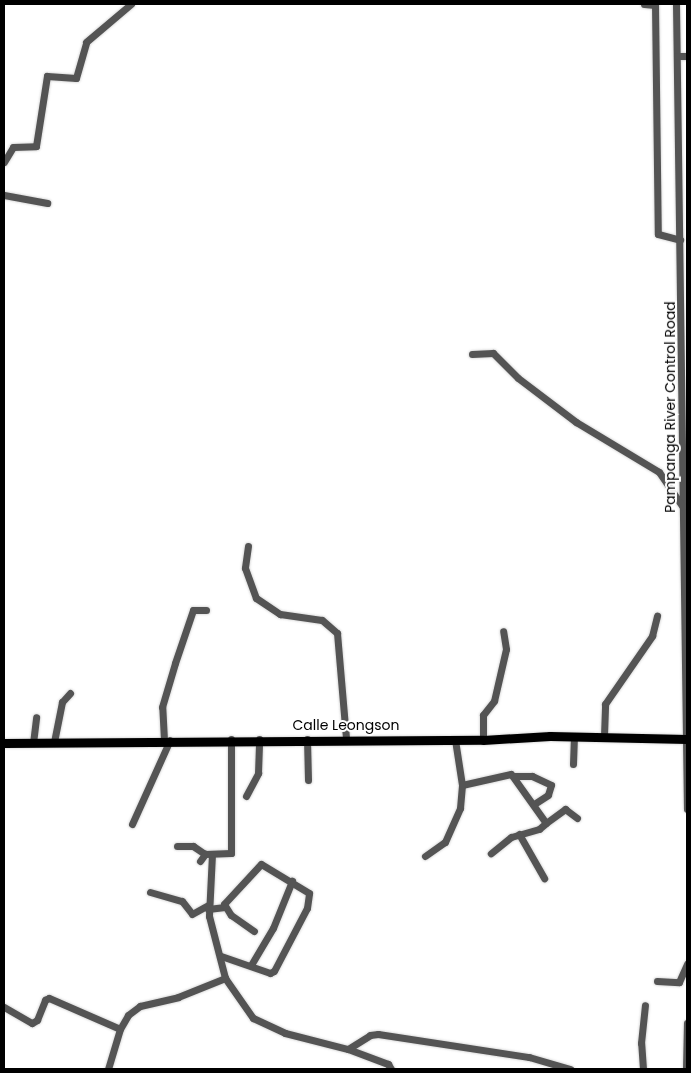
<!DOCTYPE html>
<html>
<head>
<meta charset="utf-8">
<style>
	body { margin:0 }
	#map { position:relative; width:691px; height:1073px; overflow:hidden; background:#fff; font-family:Poppins,sans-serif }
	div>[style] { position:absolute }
	.roads { filter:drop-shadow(0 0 1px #dbdbdb) drop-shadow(0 0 1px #dbdbdb) }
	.minor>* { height:7px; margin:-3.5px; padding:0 3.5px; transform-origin:3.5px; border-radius:3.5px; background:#545454 }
	.major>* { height:9px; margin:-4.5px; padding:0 4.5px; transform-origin:4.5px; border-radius:4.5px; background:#000 }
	span { translate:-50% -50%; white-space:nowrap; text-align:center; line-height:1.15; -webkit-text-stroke:4px #fff; paint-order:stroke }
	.street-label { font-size:14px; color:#000 }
	.frame { position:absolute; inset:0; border:5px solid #000; pointer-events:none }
</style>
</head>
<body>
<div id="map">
	<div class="roads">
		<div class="minor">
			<div style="left:644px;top:4px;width:11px;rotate:5deg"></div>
			<div style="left:655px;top:4px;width:230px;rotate:89.3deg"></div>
			<div style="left:658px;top:234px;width:23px;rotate:15deg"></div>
			<div style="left:676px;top:4px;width:805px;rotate:89.22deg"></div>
			<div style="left:677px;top:56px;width:10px"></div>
			<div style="left:4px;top:162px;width:17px;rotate:-59deg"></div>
			<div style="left:13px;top:147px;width:23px;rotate:-2deg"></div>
			<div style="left:36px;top:146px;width:71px;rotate:-81.1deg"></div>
			<div style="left:47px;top:76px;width:29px;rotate:4deg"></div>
			<div style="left:76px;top:78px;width:37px;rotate:-74deg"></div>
			<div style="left:86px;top:42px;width:59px;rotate:-40.2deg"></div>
			<div style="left:4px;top:195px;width:44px;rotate:10.5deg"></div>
			<div style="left:472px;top:354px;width:21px;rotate:-3deg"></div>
			<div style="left:493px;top:353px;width:35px;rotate:45deg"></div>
			<div style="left:518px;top:378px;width:73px;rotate:37.2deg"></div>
			<div style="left:576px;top:422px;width:97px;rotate:31.1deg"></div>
			<div style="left:659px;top:472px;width:42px;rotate:55.6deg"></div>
			<div style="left:248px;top:546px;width:22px;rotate:98deg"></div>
			<div style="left:245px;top:568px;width:32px;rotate:70deg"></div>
			<div style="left:256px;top:598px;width:29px;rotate:34deg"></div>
			<div style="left:280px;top:614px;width:42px;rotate:8.1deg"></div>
			<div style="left:322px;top:620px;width:20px;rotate:41deg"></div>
			<div style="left:337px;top:633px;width:106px;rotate:85.1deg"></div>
			<div style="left:604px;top:736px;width:32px;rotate:-88deg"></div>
			<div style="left:605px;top:704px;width:83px;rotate:-55.3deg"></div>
			<div style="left:652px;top:636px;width:21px;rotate:-76deg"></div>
			<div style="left:307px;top:739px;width:41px;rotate:88.6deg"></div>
			<div style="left:164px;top:740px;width:33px;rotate:-93deg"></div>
			<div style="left:162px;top:707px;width:46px;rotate:-73.5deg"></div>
			<div style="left:175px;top:663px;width:56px;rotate:-71.2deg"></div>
			<div style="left:193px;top:610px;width:13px"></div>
			<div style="left:483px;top:740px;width:25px;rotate:-90deg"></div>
			<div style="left:483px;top:715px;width:18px;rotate:-52deg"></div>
			<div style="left:494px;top:701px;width:53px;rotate:-77deg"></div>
			<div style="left:506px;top:649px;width:18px;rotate:-99deg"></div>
			<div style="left:54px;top:742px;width:41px;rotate:-78.7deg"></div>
			<div style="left:62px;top:702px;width:12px;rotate:-48deg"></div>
			<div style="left:33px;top:743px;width:26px;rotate:-83deg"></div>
			<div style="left:573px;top:764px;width:27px;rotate:-88deg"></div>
			<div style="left:513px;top:776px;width:19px"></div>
			<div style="left:532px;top:776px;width:21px;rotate:25deg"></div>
			<div style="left:551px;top:785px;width:10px;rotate:107deg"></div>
			<div style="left:548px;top:795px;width:17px;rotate:147deg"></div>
			<div style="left:462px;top:785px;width:50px;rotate:-12.7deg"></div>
			<div style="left:511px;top:774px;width:60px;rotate:54.5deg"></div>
			<div style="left:546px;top:823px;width:9px;rotate:139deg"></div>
			<div style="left:539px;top:829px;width:29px;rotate:164deg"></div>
			<div style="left:511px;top:837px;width:26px;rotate:141deg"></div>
			<div style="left:246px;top:796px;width:26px;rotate:-62deg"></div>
			<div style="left:258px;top:773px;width:34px;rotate:-88deg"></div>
			<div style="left:546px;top:823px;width:24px;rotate:-36deg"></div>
			<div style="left:565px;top:809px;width:15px;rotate:37deg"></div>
			<div style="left:132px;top:824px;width:92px;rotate:-65.7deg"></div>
			<div style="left:519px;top:834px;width:51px;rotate:60.4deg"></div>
			<div style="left:177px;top:846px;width:16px"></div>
			<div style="left:193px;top:846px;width:14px;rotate:34deg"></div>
			<div style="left:212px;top:854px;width:62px;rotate:92.8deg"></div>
			<div style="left:209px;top:916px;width:64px;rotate:75.5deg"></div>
			<div style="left:225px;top:978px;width:49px;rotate:55deg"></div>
			<div style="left:253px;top:1018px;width:35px;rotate:25deg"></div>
			<div style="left:285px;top:1033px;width:65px;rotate:14.3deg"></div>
			<div style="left:348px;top:1049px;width:43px;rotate:20.6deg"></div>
			<div style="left:388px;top:1064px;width:6px;rotate:59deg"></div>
			<div style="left:425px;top:856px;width:24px;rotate:-35deg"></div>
			<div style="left:445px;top:842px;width:37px;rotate:-66deg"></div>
			<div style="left:460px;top:808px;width:23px;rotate:-85deg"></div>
			<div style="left:462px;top:785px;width:46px;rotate:-98.8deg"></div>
			<div style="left:200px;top:861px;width:9px;rotate:-54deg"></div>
			<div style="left:205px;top:854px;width:26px;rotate:-2deg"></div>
			<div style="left:231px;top:853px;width:114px;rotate:-90deg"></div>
			<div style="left:150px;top:892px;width:33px;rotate:16deg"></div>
			<div style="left:182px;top:901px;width:16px;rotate:52deg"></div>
			<div style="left:192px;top:914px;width:18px;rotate:-29deg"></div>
			<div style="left:208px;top:909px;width:17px;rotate:-7deg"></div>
			<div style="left:221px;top:956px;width:52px;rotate:19.1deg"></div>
			<div style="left:270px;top:973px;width:4px;rotate:-27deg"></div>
			<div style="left:274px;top:971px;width:71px;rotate:-62.4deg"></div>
			<div style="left:307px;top:908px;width:15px;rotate:-82deg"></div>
			<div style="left:309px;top:893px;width:56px;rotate:-148.9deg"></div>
			<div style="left:261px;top:864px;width:54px;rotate:132.8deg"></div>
			<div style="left:224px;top:904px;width:13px;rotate:58deg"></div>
			<div style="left:231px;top:915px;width:28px;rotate:35deg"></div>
			<div style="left:251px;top:965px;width:43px;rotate:-59.3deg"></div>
			<div style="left:273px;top:928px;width:51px;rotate:-68deg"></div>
			<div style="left:657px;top:981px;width:22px;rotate:3deg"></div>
			<div style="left:679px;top:982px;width:20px;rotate:-66deg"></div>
			<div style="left:4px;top:1007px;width:32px;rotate:30deg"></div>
			<div style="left:32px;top:1023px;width:6px;rotate:-31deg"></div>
			<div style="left:37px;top:1020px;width:22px;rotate:-68deg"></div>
			<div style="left:45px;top:1000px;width:4px;rotate:-27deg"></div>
			<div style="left:49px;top:998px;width:77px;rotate:23.6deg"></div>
			<div style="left:120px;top:1029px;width:42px;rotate:106.7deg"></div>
			<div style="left:120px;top:1029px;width:16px;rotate:-60deg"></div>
			<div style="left:128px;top:1015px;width:15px;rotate:-37deg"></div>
			<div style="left:140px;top:1006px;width:39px;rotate:-13deg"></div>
			<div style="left:178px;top:997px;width:51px;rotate:-22deg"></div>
			<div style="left:348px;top:1049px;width:26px;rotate:-32deg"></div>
			<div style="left:370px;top:1035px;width:8px;rotate:-7deg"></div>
			<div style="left:378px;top:1034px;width:153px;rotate:8.7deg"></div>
			<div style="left:529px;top:1057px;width:43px;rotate:16.3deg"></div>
			<div style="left:643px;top:1069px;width:26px;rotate:-94deg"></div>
			<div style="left:641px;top:1043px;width:38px;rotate:-84deg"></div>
			<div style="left:686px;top:1069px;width:46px;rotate:-88.8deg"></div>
		</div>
		<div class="major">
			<div style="left:4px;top:743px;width:479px;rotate:-0.4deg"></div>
			<div style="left:483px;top:740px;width:67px;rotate:-3.4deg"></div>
			<div style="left:550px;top:736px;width:137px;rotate:1.3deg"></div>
		</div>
	</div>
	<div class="street-label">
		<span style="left:670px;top:407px;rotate:-90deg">Pampanga River Control Road</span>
		<span style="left:346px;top:725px">Calle Leongson</span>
	</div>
	<div class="frame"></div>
</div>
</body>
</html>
